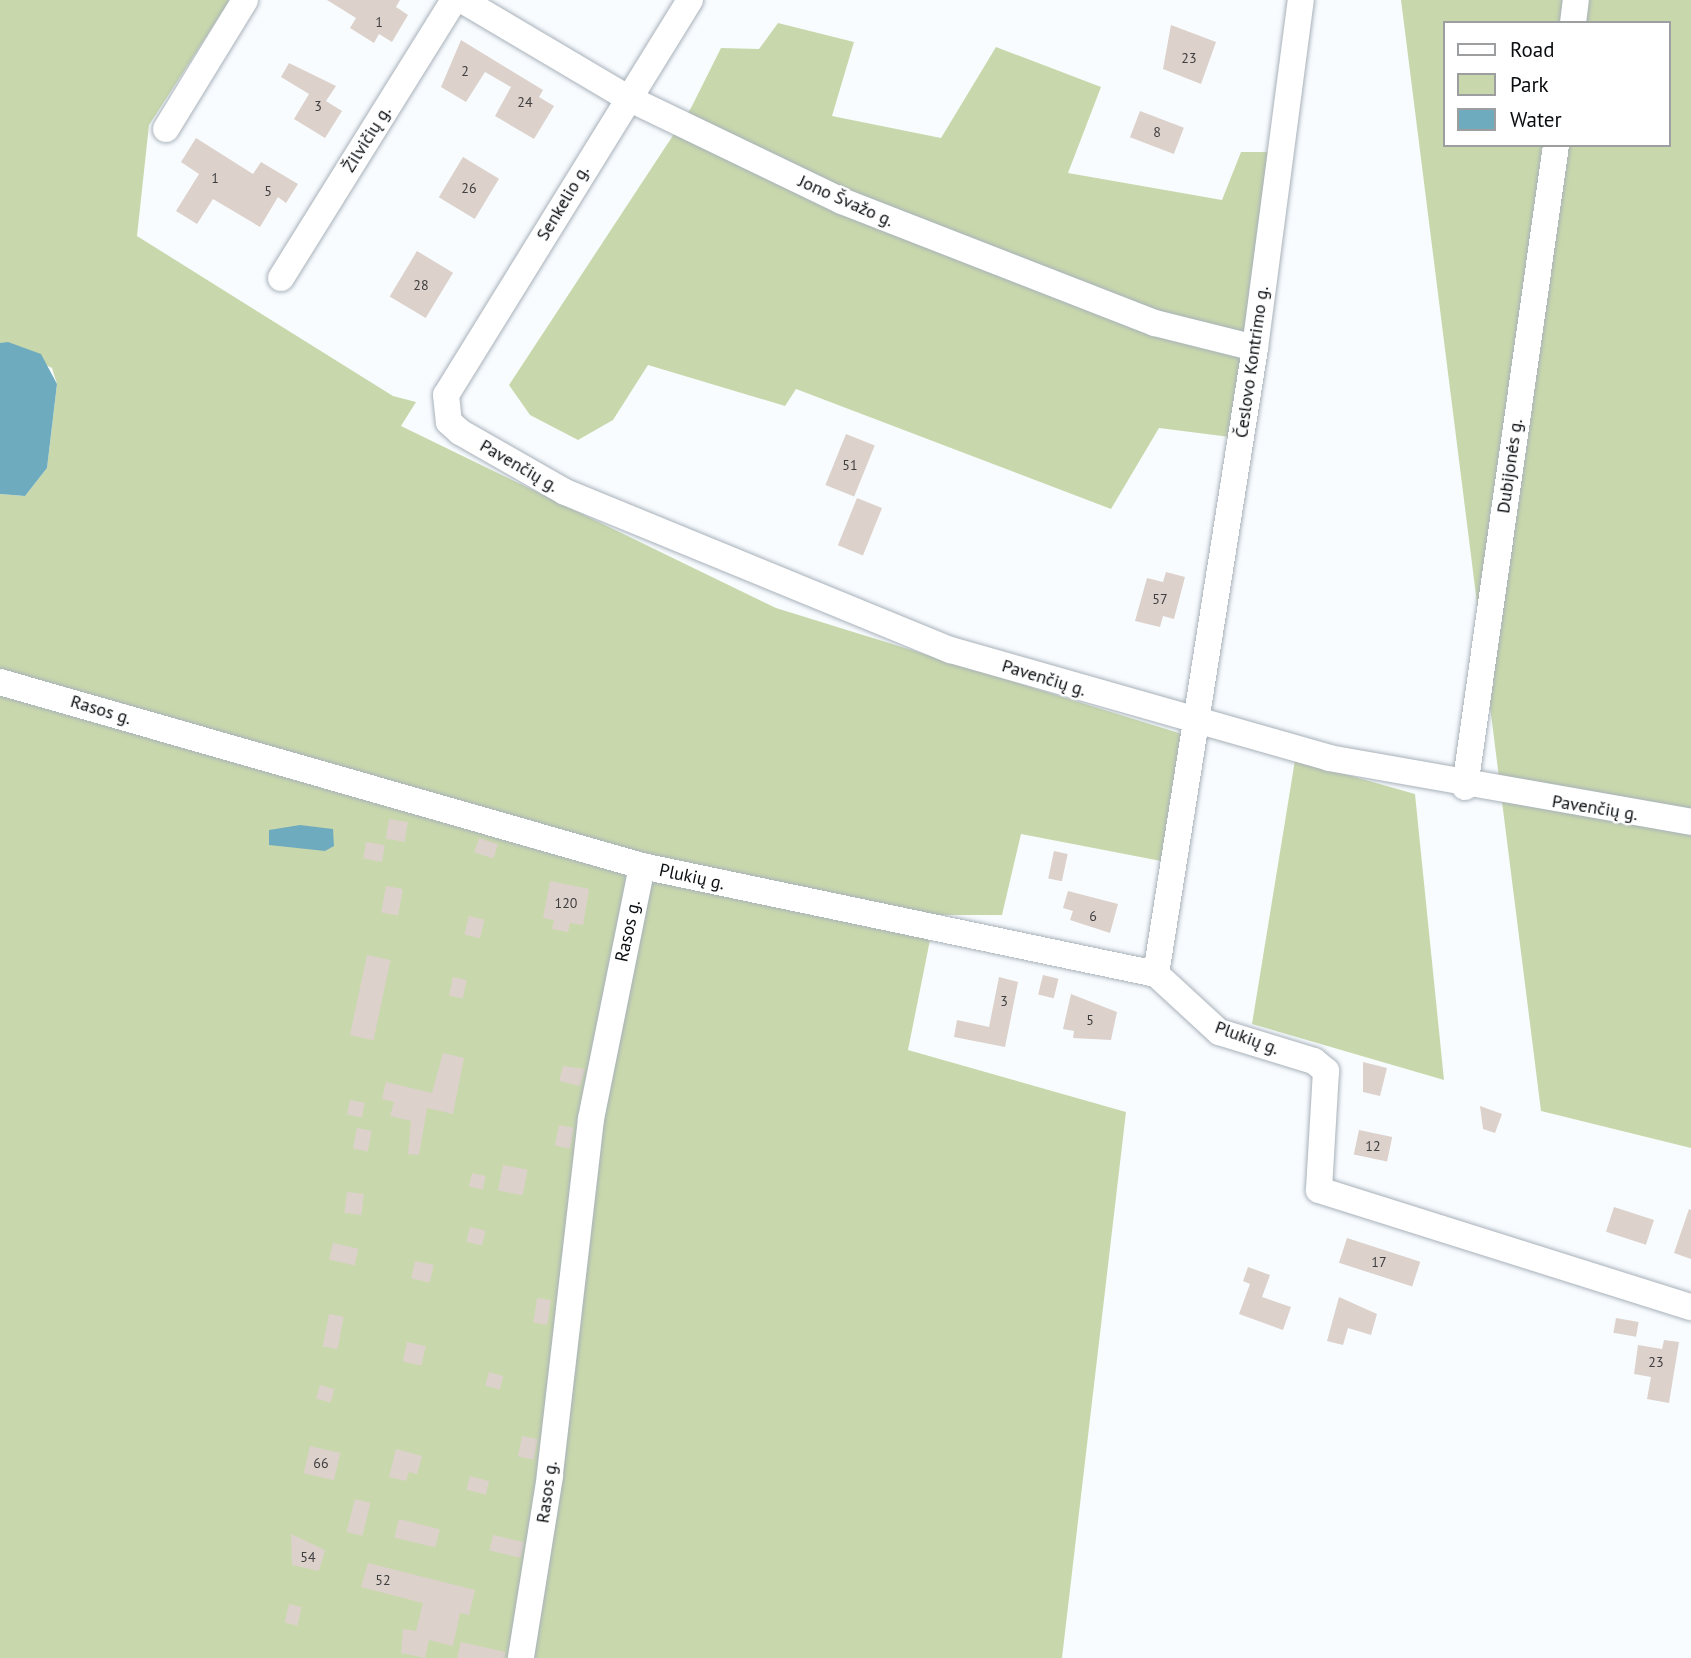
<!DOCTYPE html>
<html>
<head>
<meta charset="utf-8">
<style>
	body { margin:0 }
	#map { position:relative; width:1691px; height:1658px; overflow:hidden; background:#f8fcff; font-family:"PT Sans",sans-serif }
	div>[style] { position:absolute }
	.green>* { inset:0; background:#c9d8ac }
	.water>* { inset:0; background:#6fabbe }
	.building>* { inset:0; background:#dcd1cb; transform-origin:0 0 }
	.roads { filter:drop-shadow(0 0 2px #a8b1b9) drop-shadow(0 0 2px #a8b1b9) }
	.minor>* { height:26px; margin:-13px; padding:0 13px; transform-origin:13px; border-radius:13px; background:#fff }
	span { translate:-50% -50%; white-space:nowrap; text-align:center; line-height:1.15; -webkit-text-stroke:5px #fff; paint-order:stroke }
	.number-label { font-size:14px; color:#3e3e3f }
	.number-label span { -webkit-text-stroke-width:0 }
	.street-label { font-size:18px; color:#0a0d10 }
	.legend { position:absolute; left:1443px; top:21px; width:228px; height:126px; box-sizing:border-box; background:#fff; border:2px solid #9d9e9f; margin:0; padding:9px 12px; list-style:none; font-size:21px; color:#0a0d10 }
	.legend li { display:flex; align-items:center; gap:14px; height:35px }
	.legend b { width:35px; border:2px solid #9d9e9f }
</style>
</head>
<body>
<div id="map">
	<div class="green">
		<div style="clip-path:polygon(0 0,230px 0,149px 125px,137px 236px,393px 396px,416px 402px,401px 426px,776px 608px,1182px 734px,1161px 861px,1021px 834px,1002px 915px,935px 915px,908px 1050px,1126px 1112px,1062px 1658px,0 1658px,0 494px,25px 496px,47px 468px,57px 384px,52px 368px,0 343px)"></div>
		<div style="clip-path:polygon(evenodd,1401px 0,1691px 0,1691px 1148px,1541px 1111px,1401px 0,1444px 23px,1668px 23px,1668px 145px,1444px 145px,1444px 23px)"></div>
		<div style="clip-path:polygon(778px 23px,854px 42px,832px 116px,941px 138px,996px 47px,1101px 87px,1068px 173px,1222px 200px,1241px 152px,1271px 152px,1230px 437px,1159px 428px,1111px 509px,796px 389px,785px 406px,648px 365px,613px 420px,578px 440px,530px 415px,509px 385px,691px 108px,721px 48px,759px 49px)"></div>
		<div style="clip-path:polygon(1295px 760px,1415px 794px,1444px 1080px,1252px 1024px)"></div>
	</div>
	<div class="water">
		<div style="clip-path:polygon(8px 342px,41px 354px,57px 384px,47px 468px,25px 496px,0 494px,0 343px)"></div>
		<div style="clip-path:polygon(300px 825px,333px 829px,334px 846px,325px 851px,269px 845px,269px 830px)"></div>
	</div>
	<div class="building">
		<div style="clip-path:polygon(327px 0,400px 0,396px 7px,408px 15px,392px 42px,379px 34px,374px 43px,350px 28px,356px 18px)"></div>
		<div style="clip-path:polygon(1171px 25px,1216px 42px,1201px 84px,1163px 69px)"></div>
		<div style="clip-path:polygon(461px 40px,543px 90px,539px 97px,554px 106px,534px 139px,495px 116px,511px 87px,485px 72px,466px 102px,441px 87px)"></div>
		<div style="clip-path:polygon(289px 63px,336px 86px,326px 101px,342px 111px,325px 138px,294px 119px,309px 94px,281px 77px)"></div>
		<div style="left:1140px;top:111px;width:47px;height:28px;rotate:21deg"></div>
		<div style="clip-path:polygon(196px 138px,253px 174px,261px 162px,298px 184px,286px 203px,278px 197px,260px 227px,213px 199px,197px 224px,176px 211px,199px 174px,181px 162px)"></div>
		<div style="left:463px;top:157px;width:42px;height:47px;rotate:31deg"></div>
		<div style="left:417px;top:251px;width:42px;height:53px;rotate:31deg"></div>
		<div style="left:846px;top:434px;width:31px;height:55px;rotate:22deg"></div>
		<div style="left:857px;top:498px;width:27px;height:51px;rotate:22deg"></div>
		<div style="clip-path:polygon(1166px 572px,1185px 577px,1174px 619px,1163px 616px,1160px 627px,1135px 621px,1147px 578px,1163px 582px)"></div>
		<div style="left:389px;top:819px;width:19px;height:20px;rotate:9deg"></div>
		<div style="left:479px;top:838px;width:20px;height:15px;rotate:18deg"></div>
		<div style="left:366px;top:842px;width:19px;height:17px;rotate:9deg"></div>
		<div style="left:1054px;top:851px;width:14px;height:28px;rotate:12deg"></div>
		<div style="clip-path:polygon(550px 881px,589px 889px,583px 925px,570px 923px,568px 932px,552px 929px,554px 920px,543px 918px)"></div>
		<div style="left:386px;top:886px;width:17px;height:27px;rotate:10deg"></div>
		<div style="clip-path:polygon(1068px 891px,1118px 904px,1110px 933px,1070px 920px,1073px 911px,1063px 908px)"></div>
		<div style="left:469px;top:916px;width:16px;height:19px;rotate:14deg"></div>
		<div style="left:367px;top:955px;width:24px;height:82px;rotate:12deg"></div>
		<div style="left:1043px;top:975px;width:16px;height:20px;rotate:14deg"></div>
		<div style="left:453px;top:977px;width:14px;height:19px;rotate:12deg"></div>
		<div style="clip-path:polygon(999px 977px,1018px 982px,1005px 1047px,954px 1037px,957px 1020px,989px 1027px)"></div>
		<div style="clip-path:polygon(1071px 994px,1117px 1012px,1111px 1040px,1073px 1038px,1074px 1031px,1063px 1029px)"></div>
		<div style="clip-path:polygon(443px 1053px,464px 1058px,453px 1114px,427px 1108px,419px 1155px,408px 1154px,411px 1121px,390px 1116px,394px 1102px,382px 1099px,386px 1082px,432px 1093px)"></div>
		<div style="clip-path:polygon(1363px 1062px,1387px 1068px,1380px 1096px,1363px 1092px)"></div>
		<div style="clip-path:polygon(563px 1066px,585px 1069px,580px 1086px,559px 1081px)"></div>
		<div style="left:350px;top:1100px;width:15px;height:15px;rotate:11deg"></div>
		<div style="clip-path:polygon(1480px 1106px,1502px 1114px,1495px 1133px,1483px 1129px)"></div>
		<div style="left:559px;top:1125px;width:15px;height:21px;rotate:11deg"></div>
		<div style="left:357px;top:1128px;width:15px;height:21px;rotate:11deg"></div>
		<div style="left:1359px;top:1130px;width:34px;height:25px;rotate:12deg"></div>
		<div style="left:503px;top:1165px;width:25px;height:26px;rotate:11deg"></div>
		<div style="left:472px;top:1173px;width:14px;height:14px;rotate:12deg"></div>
		<div style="left:347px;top:1192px;width:17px;height:21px;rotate:7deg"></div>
		<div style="left:1614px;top:1207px;width:42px;height:26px;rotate:18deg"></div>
		<div style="clip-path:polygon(1689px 1209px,1691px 1210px,1691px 1259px,1674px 1253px)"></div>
		<div style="left:470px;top:1227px;width:16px;height:15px;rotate:14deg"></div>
		<div style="left:1347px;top:1238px;width:77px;height:26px;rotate:18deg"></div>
		<div style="left:333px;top:1243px;width:26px;height:17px;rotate:13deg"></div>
		<div style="left:415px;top:1261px;width:19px;height:18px;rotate:12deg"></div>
		<div style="clip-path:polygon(1248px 1267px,1270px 1275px,1262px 1297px,1291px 1307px,1283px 1330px,1239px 1314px,1250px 1284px,1243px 1281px)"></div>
		<div style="clip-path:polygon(1339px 1297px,1377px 1314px,1371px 1335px,1348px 1328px,1343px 1345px,1327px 1341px)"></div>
		<div style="left:537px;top:1298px;width:14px;height:25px;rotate:8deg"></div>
		<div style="left:329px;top:1314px;width:15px;height:33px;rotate:11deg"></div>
		<div style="left:1616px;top:1318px;width:23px;height:15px;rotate:10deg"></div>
		<div style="clip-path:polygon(1664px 1340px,1679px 1342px,1669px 1403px,1647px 1399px,1651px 1377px,1634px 1374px,1638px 1345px,1662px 1349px)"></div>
		<div style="left:407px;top:1342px;width:19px;height:20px;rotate:12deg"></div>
		<div style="left:489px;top:1372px;width:15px;height:14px;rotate:16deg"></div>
		<div style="left:320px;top:1385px;width:15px;height:14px;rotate:16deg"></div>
		<div style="left:522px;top:1436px;width:16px;height:21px;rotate:11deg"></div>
		<div style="left:310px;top:1446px;width:31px;height:28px;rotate:13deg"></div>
		<div style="clip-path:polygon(396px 1449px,422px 1456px,417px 1474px,409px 1472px,406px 1481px,389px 1477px)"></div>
		<div style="left:470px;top:1476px;width:20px;height:14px;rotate:15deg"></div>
		<div style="left:355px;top:1499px;width:16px;height:34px;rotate:14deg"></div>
		<div style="left:399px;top:1519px;width:42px;height:19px;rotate:14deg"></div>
		<div style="clip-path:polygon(291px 1534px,325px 1550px,319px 1571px,292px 1565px)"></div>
		<div style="left:493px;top:1535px;width:32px;height:16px;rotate:13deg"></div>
		<div style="clip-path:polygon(368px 1563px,475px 1590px,469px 1615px,460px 1613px,453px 1646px,429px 1640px,425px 1658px,401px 1653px,403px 1629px,416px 1631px,423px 1603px,361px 1587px)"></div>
		<div style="left:289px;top:1604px;width:13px;height:19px;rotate:13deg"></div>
		<div style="clip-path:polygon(461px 1642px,505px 1652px,505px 1658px,457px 1658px)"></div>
	</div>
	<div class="roads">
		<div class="minor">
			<div style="left:462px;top:0;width:193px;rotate:30.6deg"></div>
			<div style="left:628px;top:98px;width:237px;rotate:25.7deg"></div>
			<div style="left:842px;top:201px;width:336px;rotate:21.3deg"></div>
			<div style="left:1155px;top:323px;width:103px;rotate:14deg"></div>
			<div style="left:690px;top:0;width:464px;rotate:121.7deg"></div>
			<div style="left:446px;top:395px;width:27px;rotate:84deg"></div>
			<div style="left:449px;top:422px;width:15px;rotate:42deg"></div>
			<div style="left:460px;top:432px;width:121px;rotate:29.7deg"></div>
			<div style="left:565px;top:492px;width:417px;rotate:22.3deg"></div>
			<div style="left:951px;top:650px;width:393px;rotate:15.9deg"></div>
			<div style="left:1329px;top:758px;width:368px;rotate:10deg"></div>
			<div style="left:1573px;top:23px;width:23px;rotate:-83deg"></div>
			<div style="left:166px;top:129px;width:151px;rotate:-58.5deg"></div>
			<div style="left:281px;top:278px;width:327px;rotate:-58.1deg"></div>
			<div style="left:0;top:682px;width:668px;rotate:15.99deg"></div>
			<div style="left:642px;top:866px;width:258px;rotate:101.4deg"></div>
			<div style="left:591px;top:1119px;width:359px;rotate:96.6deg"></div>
			<div style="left:550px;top:1476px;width:184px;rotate:99.1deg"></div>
			<div style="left:1465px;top:787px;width:648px;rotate:-81.93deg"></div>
			<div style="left:642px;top:866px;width:525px;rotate:11.87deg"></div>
			<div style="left:1156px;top:974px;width:86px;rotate:42.6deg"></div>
			<div style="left:1219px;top:1032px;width:99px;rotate:17deg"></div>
			<div style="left:1314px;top:1061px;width:16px;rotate:40deg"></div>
			<div style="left:1326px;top:1071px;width:119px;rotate:93.4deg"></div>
			<div style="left:1319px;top:1190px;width:390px;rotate:17.5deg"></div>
			<div style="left:1156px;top:974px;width:634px;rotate:-81.01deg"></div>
			<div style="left:1255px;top:348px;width:351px;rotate:-82.5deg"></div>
		</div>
	</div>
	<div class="number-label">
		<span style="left:379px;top:22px">1</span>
		<span style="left:1189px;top:58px">23</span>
		<span style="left:465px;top:71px">2</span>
		<span style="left:525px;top:102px">24</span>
		<span style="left:318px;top:106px">3</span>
		<span style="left:1157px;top:132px">8</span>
		<span style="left:215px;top:178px">1</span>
		<span style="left:469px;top:188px">26</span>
		<span style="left:268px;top:191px">5</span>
		<span style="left:421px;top:285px">28</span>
		<span style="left:850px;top:465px">51</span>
		<span style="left:1160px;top:599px">57</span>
		<span style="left:566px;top:903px">120</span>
		<span style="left:1093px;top:916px">6</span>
		<span style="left:1004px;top:1001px">3</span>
		<span style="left:1090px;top:1020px">5</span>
		<span style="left:1373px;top:1146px">12</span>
		<span style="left:1379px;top:1262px">17</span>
		<span style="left:1656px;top:1362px">23</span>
		<span style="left:321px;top:1463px">66</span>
		<span style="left:308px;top:1557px">54</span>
		<span style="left:383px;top:1580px">52</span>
	</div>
	<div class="street-label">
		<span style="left:367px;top:139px;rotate:-58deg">Žilvičių g.</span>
		<span style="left:846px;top:201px;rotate:24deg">Jono Švažo g.</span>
		<span style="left:563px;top:203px;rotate:-59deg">Senkelio g.</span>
		<span style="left:1252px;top:362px;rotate:-82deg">Česlovo Kontrimo g.</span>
		<span style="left:519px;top:466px;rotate:30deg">Pavenčių g.</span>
		<span style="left:1510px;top:466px;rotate:-82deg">Dubijonės g.</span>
		<span style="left:1044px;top:678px;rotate:17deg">Pavenčių g.</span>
		<span style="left:101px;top:710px;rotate:17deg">Rasos g.</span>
		<span style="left:1595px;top:808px;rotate:9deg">Pavenčių g.</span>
		<span style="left:692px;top:877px;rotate:12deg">Plukių g.</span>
		<span style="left:628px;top:931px;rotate:-78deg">Rasos g.</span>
		<span style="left:1247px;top:1038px;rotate:20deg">Plukių g.</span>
		<span style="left:547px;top:1492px;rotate:-82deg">Rasos g.</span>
	</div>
	<ul class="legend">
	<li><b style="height:9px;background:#fff"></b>Road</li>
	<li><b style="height:19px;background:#c9d8ac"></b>Park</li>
	<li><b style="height:19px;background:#6fabbe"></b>Water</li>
	</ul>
</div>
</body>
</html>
